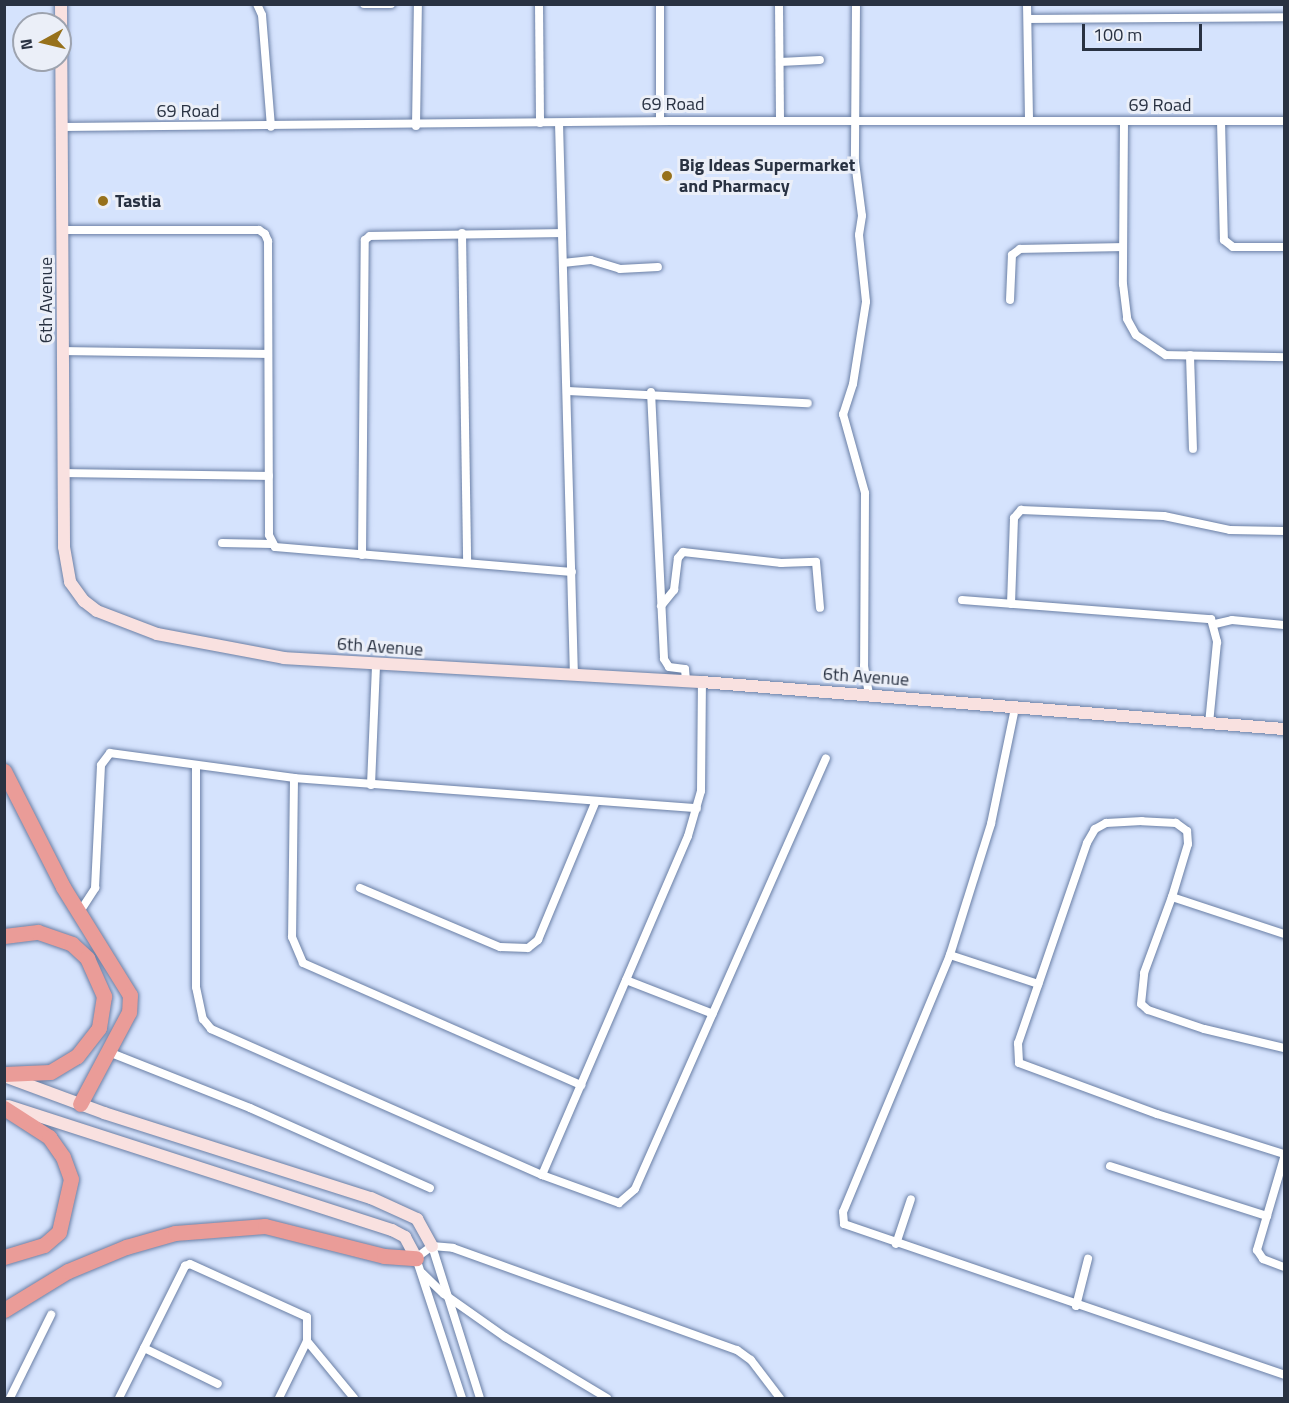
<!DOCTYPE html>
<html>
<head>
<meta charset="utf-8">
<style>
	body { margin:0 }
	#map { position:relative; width:1289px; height:1403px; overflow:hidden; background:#d5e3fd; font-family:"Titillium Web",sans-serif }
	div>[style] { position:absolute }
	.roads { filter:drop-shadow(0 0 2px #6a7fa5) drop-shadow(0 0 2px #6a7fa5) }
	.street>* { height:8px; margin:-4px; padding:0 4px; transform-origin:4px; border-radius:4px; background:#fff }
	.secondary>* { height:12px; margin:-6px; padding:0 6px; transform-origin:6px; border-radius:6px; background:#f9e1e0 }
	.highway>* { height:15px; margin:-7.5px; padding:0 7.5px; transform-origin:7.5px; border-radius:7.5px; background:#ea9c98 }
	.dots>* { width:16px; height:16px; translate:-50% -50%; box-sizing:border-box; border:3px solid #ebeff8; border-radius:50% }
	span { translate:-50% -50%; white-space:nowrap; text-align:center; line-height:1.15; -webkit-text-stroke:6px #ebeff8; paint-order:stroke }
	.street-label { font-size:18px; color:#293242 }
	.poi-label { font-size:18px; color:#293242; font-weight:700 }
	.left { translate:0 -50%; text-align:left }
	.frame { position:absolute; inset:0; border:6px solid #293242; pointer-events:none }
	.north { position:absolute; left:12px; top:12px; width:60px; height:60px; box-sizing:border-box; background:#ebeff8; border:2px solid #9da3af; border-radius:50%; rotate:262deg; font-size:16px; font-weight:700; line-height:24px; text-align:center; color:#293242 }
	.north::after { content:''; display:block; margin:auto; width:21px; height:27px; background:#97711b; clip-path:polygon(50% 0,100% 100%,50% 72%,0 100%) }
	.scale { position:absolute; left:1082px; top:24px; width:120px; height:27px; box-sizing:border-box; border:3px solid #293242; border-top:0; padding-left:8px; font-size:18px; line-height:21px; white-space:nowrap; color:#293242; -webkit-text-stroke:4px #ebeff8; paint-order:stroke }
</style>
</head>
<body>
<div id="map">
	<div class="roads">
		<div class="street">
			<div style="left:257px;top:4px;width:12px;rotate:66deg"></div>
			<div style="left:262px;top:15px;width:112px;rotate:85.4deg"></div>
			<div style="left:364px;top:4px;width:27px"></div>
			<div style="left:539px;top:4px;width:119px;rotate:89.5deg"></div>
			<div style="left:660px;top:4px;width:117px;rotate:90deg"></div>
			<div style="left:779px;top:4px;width:117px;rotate:89.5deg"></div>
			<div style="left:856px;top:4px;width:158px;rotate:90.4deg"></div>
			<div style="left:855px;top:162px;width:54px;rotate:82.6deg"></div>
			<div style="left:862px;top:216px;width:19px;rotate:99deg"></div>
			<div style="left:859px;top:235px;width:67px;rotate:84deg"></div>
			<div style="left:866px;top:302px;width:83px;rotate:99deg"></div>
			<div style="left:853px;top:384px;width:32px;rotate:108deg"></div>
			<div style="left:843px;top:414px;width:82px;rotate:74.4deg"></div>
			<div style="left:865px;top:493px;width:173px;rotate:90.3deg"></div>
			<div style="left:864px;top:666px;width:29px;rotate:80deg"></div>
			<div style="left:1027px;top:4px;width:116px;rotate:89deg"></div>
			<div style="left:1028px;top:19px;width:256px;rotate:-0.4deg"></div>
			<div style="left:780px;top:62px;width:40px;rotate:-2.9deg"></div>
			<div style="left:1124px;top:121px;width:163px;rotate:90.4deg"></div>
			<div style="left:1123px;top:284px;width:35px;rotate:83deg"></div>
			<div style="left:1127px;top:319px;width:18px;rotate:61deg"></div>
			<div style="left:1136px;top:335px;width:36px;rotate:34deg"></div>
			<div style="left:1166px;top:355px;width:118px;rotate:1deg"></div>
			<div style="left:1221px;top:121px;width:119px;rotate:88.6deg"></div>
			<div style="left:1224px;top:240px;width:11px;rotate:38deg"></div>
			<div style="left:1233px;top:247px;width:51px"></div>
			<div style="left:559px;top:123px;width:553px;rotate:88.45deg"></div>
			<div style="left:416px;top:126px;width:122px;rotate:-89.1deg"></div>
			<div style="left:63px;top:127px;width:608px;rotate:-0.57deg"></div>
			<div style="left:671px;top:121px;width:613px"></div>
			<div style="left:64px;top:230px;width:195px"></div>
			<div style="left:259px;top:230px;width:7px;rotate:34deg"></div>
			<div style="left:265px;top:234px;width:8px;rotate:67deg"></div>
			<div style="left:268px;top:241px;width:294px;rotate:89.8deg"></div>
			<div style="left:269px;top:535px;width:13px;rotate:63deg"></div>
			<div style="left:275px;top:547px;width:298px;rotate:4.8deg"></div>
			<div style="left:462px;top:233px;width:330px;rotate:89.1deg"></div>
			<div style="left:563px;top:263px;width:28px;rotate:-6deg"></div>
			<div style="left:591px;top:260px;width:30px;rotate:17deg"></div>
			<div style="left:620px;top:269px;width:38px;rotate:-3deg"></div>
			<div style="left:1010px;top:300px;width:45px;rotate:-87.5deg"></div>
			<div style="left:1012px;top:255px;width:10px;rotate:-37deg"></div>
			<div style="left:1020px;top:249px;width:102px;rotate:-1.1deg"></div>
			<div style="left:64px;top:351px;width:204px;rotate:0.8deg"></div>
			<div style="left:1190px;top:355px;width:94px;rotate:88.2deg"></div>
			<div style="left:567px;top:391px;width:241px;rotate:2.9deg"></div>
			<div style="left:651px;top:392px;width:267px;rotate:87.2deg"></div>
			<div style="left:664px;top:659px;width:9px;rotate:58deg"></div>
			<div style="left:669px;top:667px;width:16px;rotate:7deg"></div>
			<div style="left:685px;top:669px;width:12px;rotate:85deg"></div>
			<div style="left:64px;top:473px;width:205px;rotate:0.8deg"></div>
			<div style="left:222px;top:543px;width:50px;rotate:1.1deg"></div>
			<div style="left:362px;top:555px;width:315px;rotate:-89.5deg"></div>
			<div style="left:365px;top:240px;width:6px;rotate:-39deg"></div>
			<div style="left:370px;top:236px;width:192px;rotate:-0.9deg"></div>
			<div style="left:962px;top:600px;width:250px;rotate:4.4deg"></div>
			<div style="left:1211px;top:619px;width:24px;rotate:75deg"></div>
			<div style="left:1217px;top:642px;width:81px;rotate:95.6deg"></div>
			<div style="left:1011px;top:604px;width:86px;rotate:-88deg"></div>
			<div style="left:1014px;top:518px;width:11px;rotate:-49deg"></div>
			<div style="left:1021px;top:510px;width:143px;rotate:2.4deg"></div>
			<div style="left:1164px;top:516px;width:67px;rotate:12deg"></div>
			<div style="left:1230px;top:530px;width:54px;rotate:1.1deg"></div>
			<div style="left:661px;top:606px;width:21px;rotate:-51deg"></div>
			<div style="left:674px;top:590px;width:32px;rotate:-83deg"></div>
			<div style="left:678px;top:558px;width:8px;rotate:-50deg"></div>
			<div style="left:683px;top:552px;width:99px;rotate:6.4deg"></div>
			<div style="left:781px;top:563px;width:35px;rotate:-2deg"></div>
			<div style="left:816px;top:562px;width:46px;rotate:85deg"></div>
			<div style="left:1215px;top:624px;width:17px;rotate:-13deg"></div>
			<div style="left:1232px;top:620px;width:52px;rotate:5.5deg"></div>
			<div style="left:1015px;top:708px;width:118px;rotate:101.7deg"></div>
			<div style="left:991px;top:824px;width:137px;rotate:107.4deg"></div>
			<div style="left:950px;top:955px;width:278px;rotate:112.6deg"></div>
			<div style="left:843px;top:1212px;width:12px;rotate:85deg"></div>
			<div style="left:844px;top:1224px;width:465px;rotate:18.9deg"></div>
			<div style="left:196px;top:765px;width:222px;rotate:90deg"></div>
			<div style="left:196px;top:987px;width:33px;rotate:78deg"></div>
			<div style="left:203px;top:1019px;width:13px;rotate:51deg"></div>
			<div style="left:211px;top:1029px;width:362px;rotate:23.8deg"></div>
			<div style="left:542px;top:1175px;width:82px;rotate:20deg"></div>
			<div style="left:619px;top:1203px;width:21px;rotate:-41deg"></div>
			<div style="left:635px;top:1189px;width:471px;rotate:-66.1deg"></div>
			<div style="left:294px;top:778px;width:159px;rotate:90.7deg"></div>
			<div style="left:292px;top:937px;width:28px;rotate:67deg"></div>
			<div style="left:303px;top:963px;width:304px;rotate:23.7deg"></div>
			<div style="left:371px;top:785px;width:120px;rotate:-87.6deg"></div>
			<div style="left:360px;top:888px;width:152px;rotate:22.9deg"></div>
			<div style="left:500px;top:947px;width:28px;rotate:2deg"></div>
			<div style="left:528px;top:948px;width:13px;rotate:-39deg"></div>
			<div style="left:538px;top:940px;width:148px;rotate:-67.4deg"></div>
			<div style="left:1172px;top:897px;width:118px;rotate:18.3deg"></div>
			<div style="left:79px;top:913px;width:30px;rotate:-57deg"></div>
			<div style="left:95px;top:888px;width:123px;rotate:-87.2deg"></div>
			<div style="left:101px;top:765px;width:15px;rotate:-53deg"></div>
			<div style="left:110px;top:753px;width:186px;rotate:7.7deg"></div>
			<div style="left:294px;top:778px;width:404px;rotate:4.3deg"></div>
			<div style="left:950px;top:955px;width:93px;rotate:18.2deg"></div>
			<div style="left:626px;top:980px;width:93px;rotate:21.3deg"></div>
			<div style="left:1284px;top:1048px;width:82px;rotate:-166.6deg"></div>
			<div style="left:1204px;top:1029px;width:59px;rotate:-161.3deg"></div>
			<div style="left:1148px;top:1010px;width:9px;rotate:-139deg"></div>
			<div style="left:1141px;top:1004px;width:31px;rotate:-84deg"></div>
			<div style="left:1144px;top:973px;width:81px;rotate:-69.8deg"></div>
			<div style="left:1172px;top:897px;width:55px;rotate:-73.2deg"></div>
			<div style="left:1188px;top:844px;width:13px;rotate:-94deg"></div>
			<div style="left:1187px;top:831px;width:14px;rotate:-144deg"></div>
			<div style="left:1176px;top:823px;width:34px;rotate:-177deg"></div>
			<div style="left:1142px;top:821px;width:36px;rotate:177deg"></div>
			<div style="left:1106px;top:823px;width:13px;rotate:151deg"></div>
			<div style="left:1095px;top:829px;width:16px;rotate:120deg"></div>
			<div style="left:1087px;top:843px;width:212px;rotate:109deg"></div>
			<div style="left:1018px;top:1043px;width:20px;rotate:87deg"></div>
			<div style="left:1019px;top:1063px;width:147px;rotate:20.3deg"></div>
			<div style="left:1157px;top:1114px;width:133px;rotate:17.5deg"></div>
			<div style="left:106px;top:1051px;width:155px;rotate:21.6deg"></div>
			<div style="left:250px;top:1108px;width:197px;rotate:24deg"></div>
			<div style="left:1284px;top:1158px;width:96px;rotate:106.4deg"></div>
			<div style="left:1257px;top:1250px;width:11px;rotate:56deg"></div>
			<div style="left:1263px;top:1259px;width:22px;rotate:21deg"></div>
			<div style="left:1110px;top:1166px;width:165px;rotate:17.7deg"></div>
			<div style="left:542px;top:1175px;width:369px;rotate:-66.7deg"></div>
			<div style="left:688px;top:836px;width:47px;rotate:-73.9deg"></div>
			<div style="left:701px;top:791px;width:109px;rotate:-89.5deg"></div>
			<div style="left:896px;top:1244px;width:47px;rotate:-71.6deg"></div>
			<div style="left:432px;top:1246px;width:159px;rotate:72.5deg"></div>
			<div style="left:422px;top:1273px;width:30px;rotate:44deg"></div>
			<div style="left:444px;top:1294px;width:75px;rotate:35.2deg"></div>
			<div style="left:505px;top:1337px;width:119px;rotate:30.9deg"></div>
			<div style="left:1076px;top:1306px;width:49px;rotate:-75.7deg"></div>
			<div style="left:307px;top:1341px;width:74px;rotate:50.5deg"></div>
			<div style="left:144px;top:1348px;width:82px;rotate:25.9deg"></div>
			<div style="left:10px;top:1398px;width:93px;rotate:-63.7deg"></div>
			<div style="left:119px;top:1398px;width:148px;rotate:-63.4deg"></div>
			<div style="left:185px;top:1266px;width:5px;rotate:-22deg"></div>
			<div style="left:190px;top:1264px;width:128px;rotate:24.4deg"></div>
			<div style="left:307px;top:1317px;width:24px;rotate:90deg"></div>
			<div style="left:307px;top:1341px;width:64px;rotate:116.2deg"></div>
			<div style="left:462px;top:1398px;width:147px;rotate:-108.2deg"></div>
			<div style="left:416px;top:1258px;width:20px;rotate:-37deg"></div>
			<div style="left:432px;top:1246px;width:21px;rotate:5deg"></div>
			<div style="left:453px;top:1248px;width:302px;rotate:19.8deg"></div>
			<div style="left:737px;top:1350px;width:17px;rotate:36deg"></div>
			<div style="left:751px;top:1360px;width:48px;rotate:52.7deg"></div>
		</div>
		<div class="secondary">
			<div style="left:61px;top:4px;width:543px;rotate:89.68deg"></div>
			<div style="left:64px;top:547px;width:36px;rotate:80deg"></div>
			<div style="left:70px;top:582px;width:24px;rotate:54deg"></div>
			<div style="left:84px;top:601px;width:16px;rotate:38deg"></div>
			<div style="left:97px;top:611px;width:64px;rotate:21deg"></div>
			<div style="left:157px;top:634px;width:129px;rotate:10.7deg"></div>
			<div style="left:284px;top:658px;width:419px;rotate:3.3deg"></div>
			<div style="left:702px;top:682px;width:584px;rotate:4.62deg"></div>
			<div style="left:4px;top:1076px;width:107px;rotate:20.3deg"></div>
			<div style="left:104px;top:1113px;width:280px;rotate:17.7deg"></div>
			<div style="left:371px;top:1198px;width:51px;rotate:24.5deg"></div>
			<div style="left:417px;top:1219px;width:31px;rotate:61deg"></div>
			<div style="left:8px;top:1106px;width:404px;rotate:17.9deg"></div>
			<div style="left:392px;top:1230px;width:15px;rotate:28deg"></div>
			<div style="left:405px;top:1237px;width:24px;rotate:62deg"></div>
		</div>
		<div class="highway">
			<div style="left:4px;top:771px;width:130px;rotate:63deg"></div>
			<div style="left:63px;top:887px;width:127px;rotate:58.2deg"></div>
			<div style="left:130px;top:995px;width:17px;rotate:93deg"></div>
			<div style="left:129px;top:1012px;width:104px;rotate:118deg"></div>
			<div style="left:4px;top:936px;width:34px;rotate:-7deg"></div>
			<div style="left:38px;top:932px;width:36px;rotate:19deg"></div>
			<div style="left:72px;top:944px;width:21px;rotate:43deg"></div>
			<div style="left:87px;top:958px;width:42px;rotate:65.9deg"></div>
			<div style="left:104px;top:996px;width:32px;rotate:99deg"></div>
			<div style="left:99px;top:1028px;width:36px;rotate:128deg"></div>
			<div style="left:77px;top:1056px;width:31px;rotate:149deg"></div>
			<div style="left:50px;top:1072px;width:46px;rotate:177.5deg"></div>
			<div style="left:4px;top:1108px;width:54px;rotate:32.8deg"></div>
			<div style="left:49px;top:1137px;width:24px;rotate:55deg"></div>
			<div style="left:63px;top:1157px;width:23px;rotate:70deg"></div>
			<div style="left:71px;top:1179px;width:54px;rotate:102.8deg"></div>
			<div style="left:59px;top:1232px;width:20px;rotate:139deg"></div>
			<div style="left:44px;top:1245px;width:42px;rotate:163.3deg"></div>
			<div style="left:4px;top:1310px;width:75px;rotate:-31.4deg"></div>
			<div style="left:68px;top:1271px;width:63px;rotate:-22.5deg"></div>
			<div style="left:126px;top:1247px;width:51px;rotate:-15.9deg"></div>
			<div style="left:175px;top:1233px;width:90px;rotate:-4.4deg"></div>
			<div style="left:265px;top:1226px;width:123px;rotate:14.1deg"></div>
			<div style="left:384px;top:1256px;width:32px;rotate:4deg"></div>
		</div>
	</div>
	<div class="dots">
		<div style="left:667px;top:176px;background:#97711b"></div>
		<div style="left:103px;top:201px;background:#97711b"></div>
	</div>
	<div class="street-label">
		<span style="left:673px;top:104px">69 Road</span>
		<span style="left:1160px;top:105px">69 Road</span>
		<span style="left:188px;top:111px">69 Road</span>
		<span style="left:46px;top:300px;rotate:-90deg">6th Avenue</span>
		<span style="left:380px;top:647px;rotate:4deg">6th Avenue</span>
		<span style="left:866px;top:677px;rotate:4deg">6th Avenue</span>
	</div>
	<div class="poi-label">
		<span class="left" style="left:679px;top:176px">Big Ideas Supermarket<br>and Pharmacy</span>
		<span class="left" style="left:115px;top:201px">Tastia</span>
	</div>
	<div class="frame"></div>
	<div class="north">N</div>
	<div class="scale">100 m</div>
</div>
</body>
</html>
